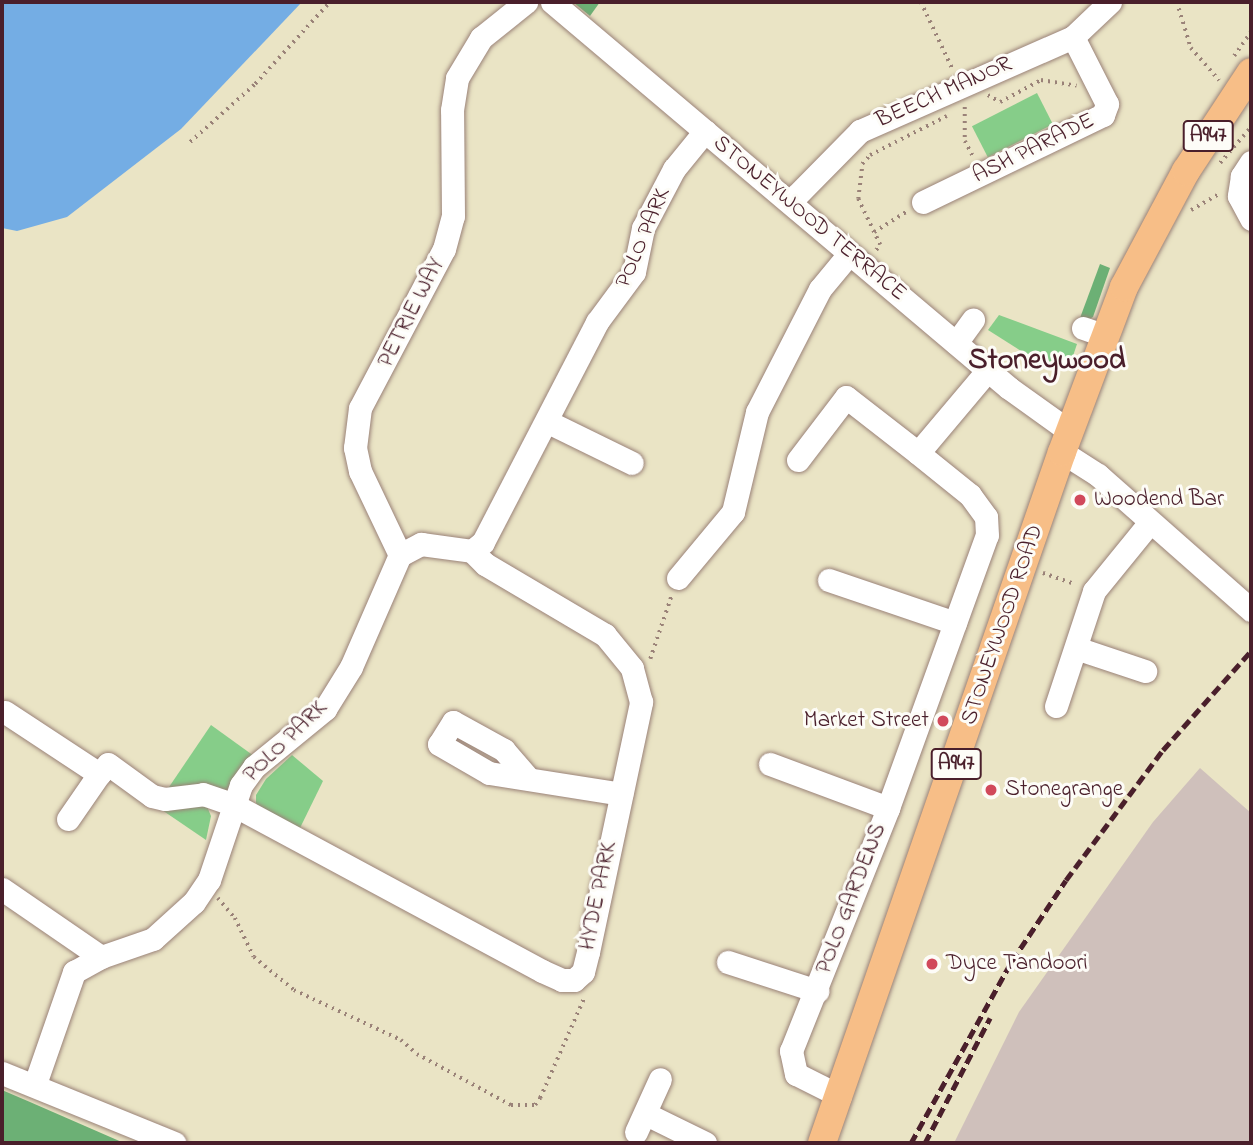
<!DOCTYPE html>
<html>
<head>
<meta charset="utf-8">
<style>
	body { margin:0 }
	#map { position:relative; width:1253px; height:1145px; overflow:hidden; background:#eae4c5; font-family:"Indie Flower",sans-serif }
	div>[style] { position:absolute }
	.industrial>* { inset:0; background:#cfc0bb }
	.green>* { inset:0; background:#86cd89; transform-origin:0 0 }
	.forest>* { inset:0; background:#6cb075 }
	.water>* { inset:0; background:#74ade4 }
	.path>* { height:3.5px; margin-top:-1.75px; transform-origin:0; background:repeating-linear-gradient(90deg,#9a8278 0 2px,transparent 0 7px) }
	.roads { filter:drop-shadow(0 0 2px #9a8278) drop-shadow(0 0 2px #9a8278) }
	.minor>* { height:23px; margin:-11.5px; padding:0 11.5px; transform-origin:11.5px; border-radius:11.5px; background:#fff }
	.major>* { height:28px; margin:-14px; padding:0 14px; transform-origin:14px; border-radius:14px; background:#f7be87 }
	.rail>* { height:5px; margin-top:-2.5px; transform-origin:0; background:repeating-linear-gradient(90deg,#4a1f2b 0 10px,transparent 0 15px) }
	.dots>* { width:19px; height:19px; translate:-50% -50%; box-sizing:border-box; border:4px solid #fdfcf7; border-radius:50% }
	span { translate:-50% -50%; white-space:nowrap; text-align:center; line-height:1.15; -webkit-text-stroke:6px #fdfcf7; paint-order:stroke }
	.shield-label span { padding:2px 5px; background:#fdfcf7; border:2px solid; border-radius:5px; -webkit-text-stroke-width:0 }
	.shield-label { font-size:21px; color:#4a1f2b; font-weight:700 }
	.street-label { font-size:23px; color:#4a1f2b }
	.poi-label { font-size:23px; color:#4a1f2b }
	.left { translate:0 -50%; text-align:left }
	.right { translate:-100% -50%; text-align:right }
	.district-label { font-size:30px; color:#4a1f2b; font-weight:700 }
	.frame { position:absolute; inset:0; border:4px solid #4a1f2b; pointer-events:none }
</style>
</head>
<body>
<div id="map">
	<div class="industrial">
		<div style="clip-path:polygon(1200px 768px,1251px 813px,1251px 1143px,954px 1143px,1019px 1012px,1153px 822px)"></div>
	</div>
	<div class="green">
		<div style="left:1037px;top:93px;width:35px;height:73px;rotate:63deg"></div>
		<div style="clip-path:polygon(999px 315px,1077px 344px,1072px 359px,1050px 366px,1021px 351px,988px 330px)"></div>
		<div style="clip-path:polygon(211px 725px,254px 756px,228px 791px,167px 790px)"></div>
		<div style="clip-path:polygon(292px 755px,323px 781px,300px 828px,260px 809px,256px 803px,256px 795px,266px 779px)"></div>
		<div style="clip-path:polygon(206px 804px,211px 816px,206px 840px,159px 808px)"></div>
	</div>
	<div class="forest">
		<div style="clip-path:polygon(573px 2px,600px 2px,590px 16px)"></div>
		<div style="clip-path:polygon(1100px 264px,1110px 268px,1093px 317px,1086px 321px,1080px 318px)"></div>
		<div style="clip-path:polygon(2px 1090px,30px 1102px,124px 1143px,2px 1143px)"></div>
	</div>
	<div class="water">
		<div style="clip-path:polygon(2px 2px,302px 2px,181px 129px,67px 217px,17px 231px,2px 228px)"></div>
	</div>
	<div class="path">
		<div style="left:921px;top:2px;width:75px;rotate:64.8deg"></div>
		<div style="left:1177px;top:2px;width:48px;rotate:73.1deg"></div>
		<div style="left:1191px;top:48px;width:43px;rotate:48.8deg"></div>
		<div style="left:1234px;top:56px;width:29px;rotate:-55deg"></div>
		<div style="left:988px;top:95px;width:14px;rotate:30deg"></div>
		<div style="left:1000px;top:102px;width:47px;rotate:-28.2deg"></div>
		<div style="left:1041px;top:80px;width:36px;rotate:9deg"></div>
		<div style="left:965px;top:107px;width:34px;rotate:90deg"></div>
		<div style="left:965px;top:141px;width:17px;rotate:62deg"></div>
		<div style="left:190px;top:142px;width:87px;rotate:-41.7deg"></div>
		<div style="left:255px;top:84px;width:111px;rotate:-47.6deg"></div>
		<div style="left:1220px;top:163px;width:48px;rotate:-49.3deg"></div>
		<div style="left:1191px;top:210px;width:34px;rotate:-30deg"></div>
		<div style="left:874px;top:232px;width:40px;rotate:-32deg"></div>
		<div style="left:876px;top:250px;width:6px;rotate:-51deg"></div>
		<div style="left:880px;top:245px;width:51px;rotate:-115.6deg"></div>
		<div style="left:858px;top:199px;width:35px;rotate:-83deg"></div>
		<div style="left:862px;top:164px;width:12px;rotate:-48deg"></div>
		<div style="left:870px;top:155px;width:86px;rotate:-26.9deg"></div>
		<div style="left:1043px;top:573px;width:34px;rotate:19deg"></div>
		<div style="left:650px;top:659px;width:69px;rotate:-71.3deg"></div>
		<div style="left:218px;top:898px;width:26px;rotate:50deg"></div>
		<div style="left:235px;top:918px;width:43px;rotate:64deg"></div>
		<div style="left:254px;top:957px;width:52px;rotate:39.5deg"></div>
		<div style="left:294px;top:990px;width:118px;rotate:25deg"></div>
		<div style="left:401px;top:1040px;width:21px;rotate:41deg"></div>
		<div style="left:417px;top:1054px;width:107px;rotate:28.5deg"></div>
		<div style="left:511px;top:1105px;width:24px"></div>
		<div style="left:535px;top:1105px;width:9px;rotate:-54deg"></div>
		<div style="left:540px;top:1098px;width:111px;rotate:-66.2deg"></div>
	</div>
	<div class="roads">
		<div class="minor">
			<div style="left:552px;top:2px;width:598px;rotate:40.19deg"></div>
			<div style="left:1009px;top:388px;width:74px;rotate:35.6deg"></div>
			<div style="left:1251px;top:162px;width:17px;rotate:123deg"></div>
			<div style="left:1242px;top:176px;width:20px;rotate:99deg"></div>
			<div style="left:1239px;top:196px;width:26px;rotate:62deg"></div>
			<div style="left:790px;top:202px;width:100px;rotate:-45.4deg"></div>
			<div style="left:860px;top:131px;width:233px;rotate:-23.8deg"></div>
			<div style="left:1073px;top:37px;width:51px;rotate:-43.4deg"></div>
			<div style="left:923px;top:202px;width:200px;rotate:-25.8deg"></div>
			<div style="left:1103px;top:115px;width:12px;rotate:-70deg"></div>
			<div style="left:1107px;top:104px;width:75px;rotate:-116.9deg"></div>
			<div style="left:1083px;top:328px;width:24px;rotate:19deg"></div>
			<div style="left:956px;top:343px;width:29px;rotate:-54deg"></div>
			<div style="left:548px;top:422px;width:93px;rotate:26deg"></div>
			<div style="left:1062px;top:452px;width:43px;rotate:32.6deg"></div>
			<div style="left:1098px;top:475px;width:204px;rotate:41.4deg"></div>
			<div style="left:798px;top:460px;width:79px;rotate:-52.7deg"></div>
			<div style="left:846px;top:397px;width:91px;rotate:37.9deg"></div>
			<div style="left:400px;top:555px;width:93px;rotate:-115.5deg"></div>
			<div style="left:360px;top:471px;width:24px;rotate:-102deg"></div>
			<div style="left:355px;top:448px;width:40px;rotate:-82.9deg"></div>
			<div style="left:360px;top:408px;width:180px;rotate:-62.2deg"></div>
			<div style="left:444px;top:249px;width:34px;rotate:-75deg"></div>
			<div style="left:453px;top:216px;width:106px;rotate:-90.5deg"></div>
			<div style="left:452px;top:110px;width:32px;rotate:-81deg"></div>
			<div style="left:457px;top:78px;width:47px;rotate:-59deg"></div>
			<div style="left:481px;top:38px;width:58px;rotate:-38.7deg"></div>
			<div style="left:678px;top:578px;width:86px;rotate:-50.2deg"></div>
			<div style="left:733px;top:512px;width:103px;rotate:-76.5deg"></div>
			<div style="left:757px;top:412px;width:138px;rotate:-62.9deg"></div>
			<div style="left:820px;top:289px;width:45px;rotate:-50.4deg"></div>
			<div style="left:829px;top:580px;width:133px;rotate:18.8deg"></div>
			<div style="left:1076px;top:648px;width:73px;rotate:18.4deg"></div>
			<div style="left:1056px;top:706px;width:121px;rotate:-71.7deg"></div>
			<div style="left:1094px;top:591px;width:89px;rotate:-50.9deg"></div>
			<div style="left:5px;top:712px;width:113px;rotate:33.4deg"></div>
			<div style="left:99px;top:774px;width:13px;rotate:-48deg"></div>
			<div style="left:108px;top:764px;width:54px;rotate:36deg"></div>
			<div style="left:152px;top:796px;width:13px;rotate:13deg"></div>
			<div style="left:165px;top:799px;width:38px;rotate:-7deg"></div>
			<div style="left:203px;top:794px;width:31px;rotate:19deg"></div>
			<div style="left:232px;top:804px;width:352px;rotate:28.3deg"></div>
			<div style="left:542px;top:971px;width:22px;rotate:24deg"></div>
			<div style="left:562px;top:980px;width:12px"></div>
			<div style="left:574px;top:980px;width:12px;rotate:-42deg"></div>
			<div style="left:583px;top:972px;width:21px;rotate:-76deg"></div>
			<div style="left:588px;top:952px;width:256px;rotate:-78deg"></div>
			<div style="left:641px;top:702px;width:35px;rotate:-105deg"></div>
			<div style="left:632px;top:668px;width:43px;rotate:-129.3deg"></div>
			<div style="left:605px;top:635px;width:139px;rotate:-149.4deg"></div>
			<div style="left:485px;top:564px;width:18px;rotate:-135deg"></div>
			<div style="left:770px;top:764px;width:126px;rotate:20.4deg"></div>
			<div style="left:528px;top:778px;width:37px;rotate:-131deg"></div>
			<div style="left:504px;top:750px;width:58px;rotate:-151.2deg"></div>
			<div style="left:453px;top:722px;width:26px;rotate:122deg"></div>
			<div style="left:439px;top:744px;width:58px;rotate:30.1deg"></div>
			<div style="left:489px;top:773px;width:134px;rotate:9deg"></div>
			<div style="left:68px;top:819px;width:55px;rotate:-55.4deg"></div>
			<div style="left:2px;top:889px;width:120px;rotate:34.5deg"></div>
			<div style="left:728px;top:962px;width:94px;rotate:18deg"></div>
			<div style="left:2px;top:1073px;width:186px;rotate:22.1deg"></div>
			<div style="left:35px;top:1084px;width:119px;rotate:-70.8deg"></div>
			<div style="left:74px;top:972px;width:31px;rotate:-29deg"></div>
			<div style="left:101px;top:957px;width:55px;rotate:-19.1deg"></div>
			<div style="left:153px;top:939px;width:55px;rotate:-42.1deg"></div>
			<div style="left:194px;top:902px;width:27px;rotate:-56deg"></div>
			<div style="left:209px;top:880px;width:100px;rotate:-71.4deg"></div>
			<div style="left:241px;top:785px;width:22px;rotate:-54deg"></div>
			<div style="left:254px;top:767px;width:92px;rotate:-39.2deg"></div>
			<div style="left:325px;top:709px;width:49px;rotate:-58.2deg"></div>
			<div style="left:351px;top:667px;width:122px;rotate:-66.4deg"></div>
			<div style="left:400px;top:555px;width:24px;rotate:-28deg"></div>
			<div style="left:421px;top:544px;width:51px;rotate:7.8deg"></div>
			<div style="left:472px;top:551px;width:14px;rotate:-39deg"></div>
			<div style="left:483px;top:542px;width:248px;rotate:-62.6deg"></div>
			<div style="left:597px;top:322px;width:62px;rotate:-53.5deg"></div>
			<div style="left:634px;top:272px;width:45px;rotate:-78.4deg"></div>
			<div style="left:643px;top:228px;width:67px;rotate:-62.3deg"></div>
			<div style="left:674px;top:169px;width:49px;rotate:-50.8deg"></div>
			<div style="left:840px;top:1096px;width:49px;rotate:-153.4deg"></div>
			<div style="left:796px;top:1074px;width:24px;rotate:-102deg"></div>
			<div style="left:791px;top:1051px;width:262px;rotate:-68.2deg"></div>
			<div style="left:888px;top:808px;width:290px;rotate:-70.1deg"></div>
			<div style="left:987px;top:535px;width:18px;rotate:-93deg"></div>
			<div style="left:986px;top:517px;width:27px;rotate:-126deg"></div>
			<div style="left:970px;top:495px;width:67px;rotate:-141.1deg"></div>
			<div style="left:918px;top:453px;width:109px;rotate:-49.9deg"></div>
			<div style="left:646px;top:1114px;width:66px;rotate:26.2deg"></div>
			<div style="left:636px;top:1132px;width:58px;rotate:-65.6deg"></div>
		</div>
		<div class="major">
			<div style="left:822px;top:1143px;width:731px;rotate:-70.85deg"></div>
			<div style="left:1062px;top:452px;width:176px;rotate:-69.4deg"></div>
			<div style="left:1124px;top:287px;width:132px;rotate:-61.9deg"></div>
			<div style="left:1186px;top:171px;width:118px;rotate:-56.7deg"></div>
		</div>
	</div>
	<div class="rail">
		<div style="left:911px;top:1143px;width:208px;rotate:-61deg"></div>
		<div style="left:1012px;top:961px;width:97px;rotate:-56.3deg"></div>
		<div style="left:1066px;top:880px;width:162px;rotate:-53.3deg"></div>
		<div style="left:1163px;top:750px;width:132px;rotate:-48.4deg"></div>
		<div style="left:925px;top:1143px;width:141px;rotate:-62.5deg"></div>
	</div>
	<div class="dots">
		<div style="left:1080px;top:500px;background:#d1495b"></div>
		<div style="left:943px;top:721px;background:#d1495b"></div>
		<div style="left:991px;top:790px;background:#d1495b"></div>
		<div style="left:932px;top:964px;background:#d1495b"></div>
	</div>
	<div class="shield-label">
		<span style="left:1208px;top:136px">A947</span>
		<span style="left:956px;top:764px">A947</span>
	</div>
	<div class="street-label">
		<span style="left:944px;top:93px;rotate:-24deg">BEECH MANOR</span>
		<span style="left:1034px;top:149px;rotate:-26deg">ASH PARADE</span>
		<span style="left:809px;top:219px;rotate:40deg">STONEYWOOD TERRACE</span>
		<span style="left:644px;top:238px;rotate:-67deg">POLO PARK</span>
		<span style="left:412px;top:313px;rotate:-63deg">PETRIE WAY</span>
		<span style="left:1003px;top:625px;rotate:-71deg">STONEYWOOD ROAD</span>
		<span style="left:286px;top:742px;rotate:-44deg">POLO PARK</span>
		<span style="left:599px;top:896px;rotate:-78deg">HYDE PARK</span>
		<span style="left:852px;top:899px;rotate:-69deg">POLO GARDENS</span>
	</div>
	<div class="poi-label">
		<span class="left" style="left:1094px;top:500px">Woodend Bar</span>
		<span class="right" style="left:929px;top:721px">Market Street</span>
		<span class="left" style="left:1005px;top:790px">Stonegrange</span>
		<span class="left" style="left:946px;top:964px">Dyce Tandoori</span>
	</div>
	<div class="district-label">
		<span style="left:1047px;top:361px">Stoneywood</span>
	</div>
	<div class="frame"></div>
</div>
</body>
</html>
